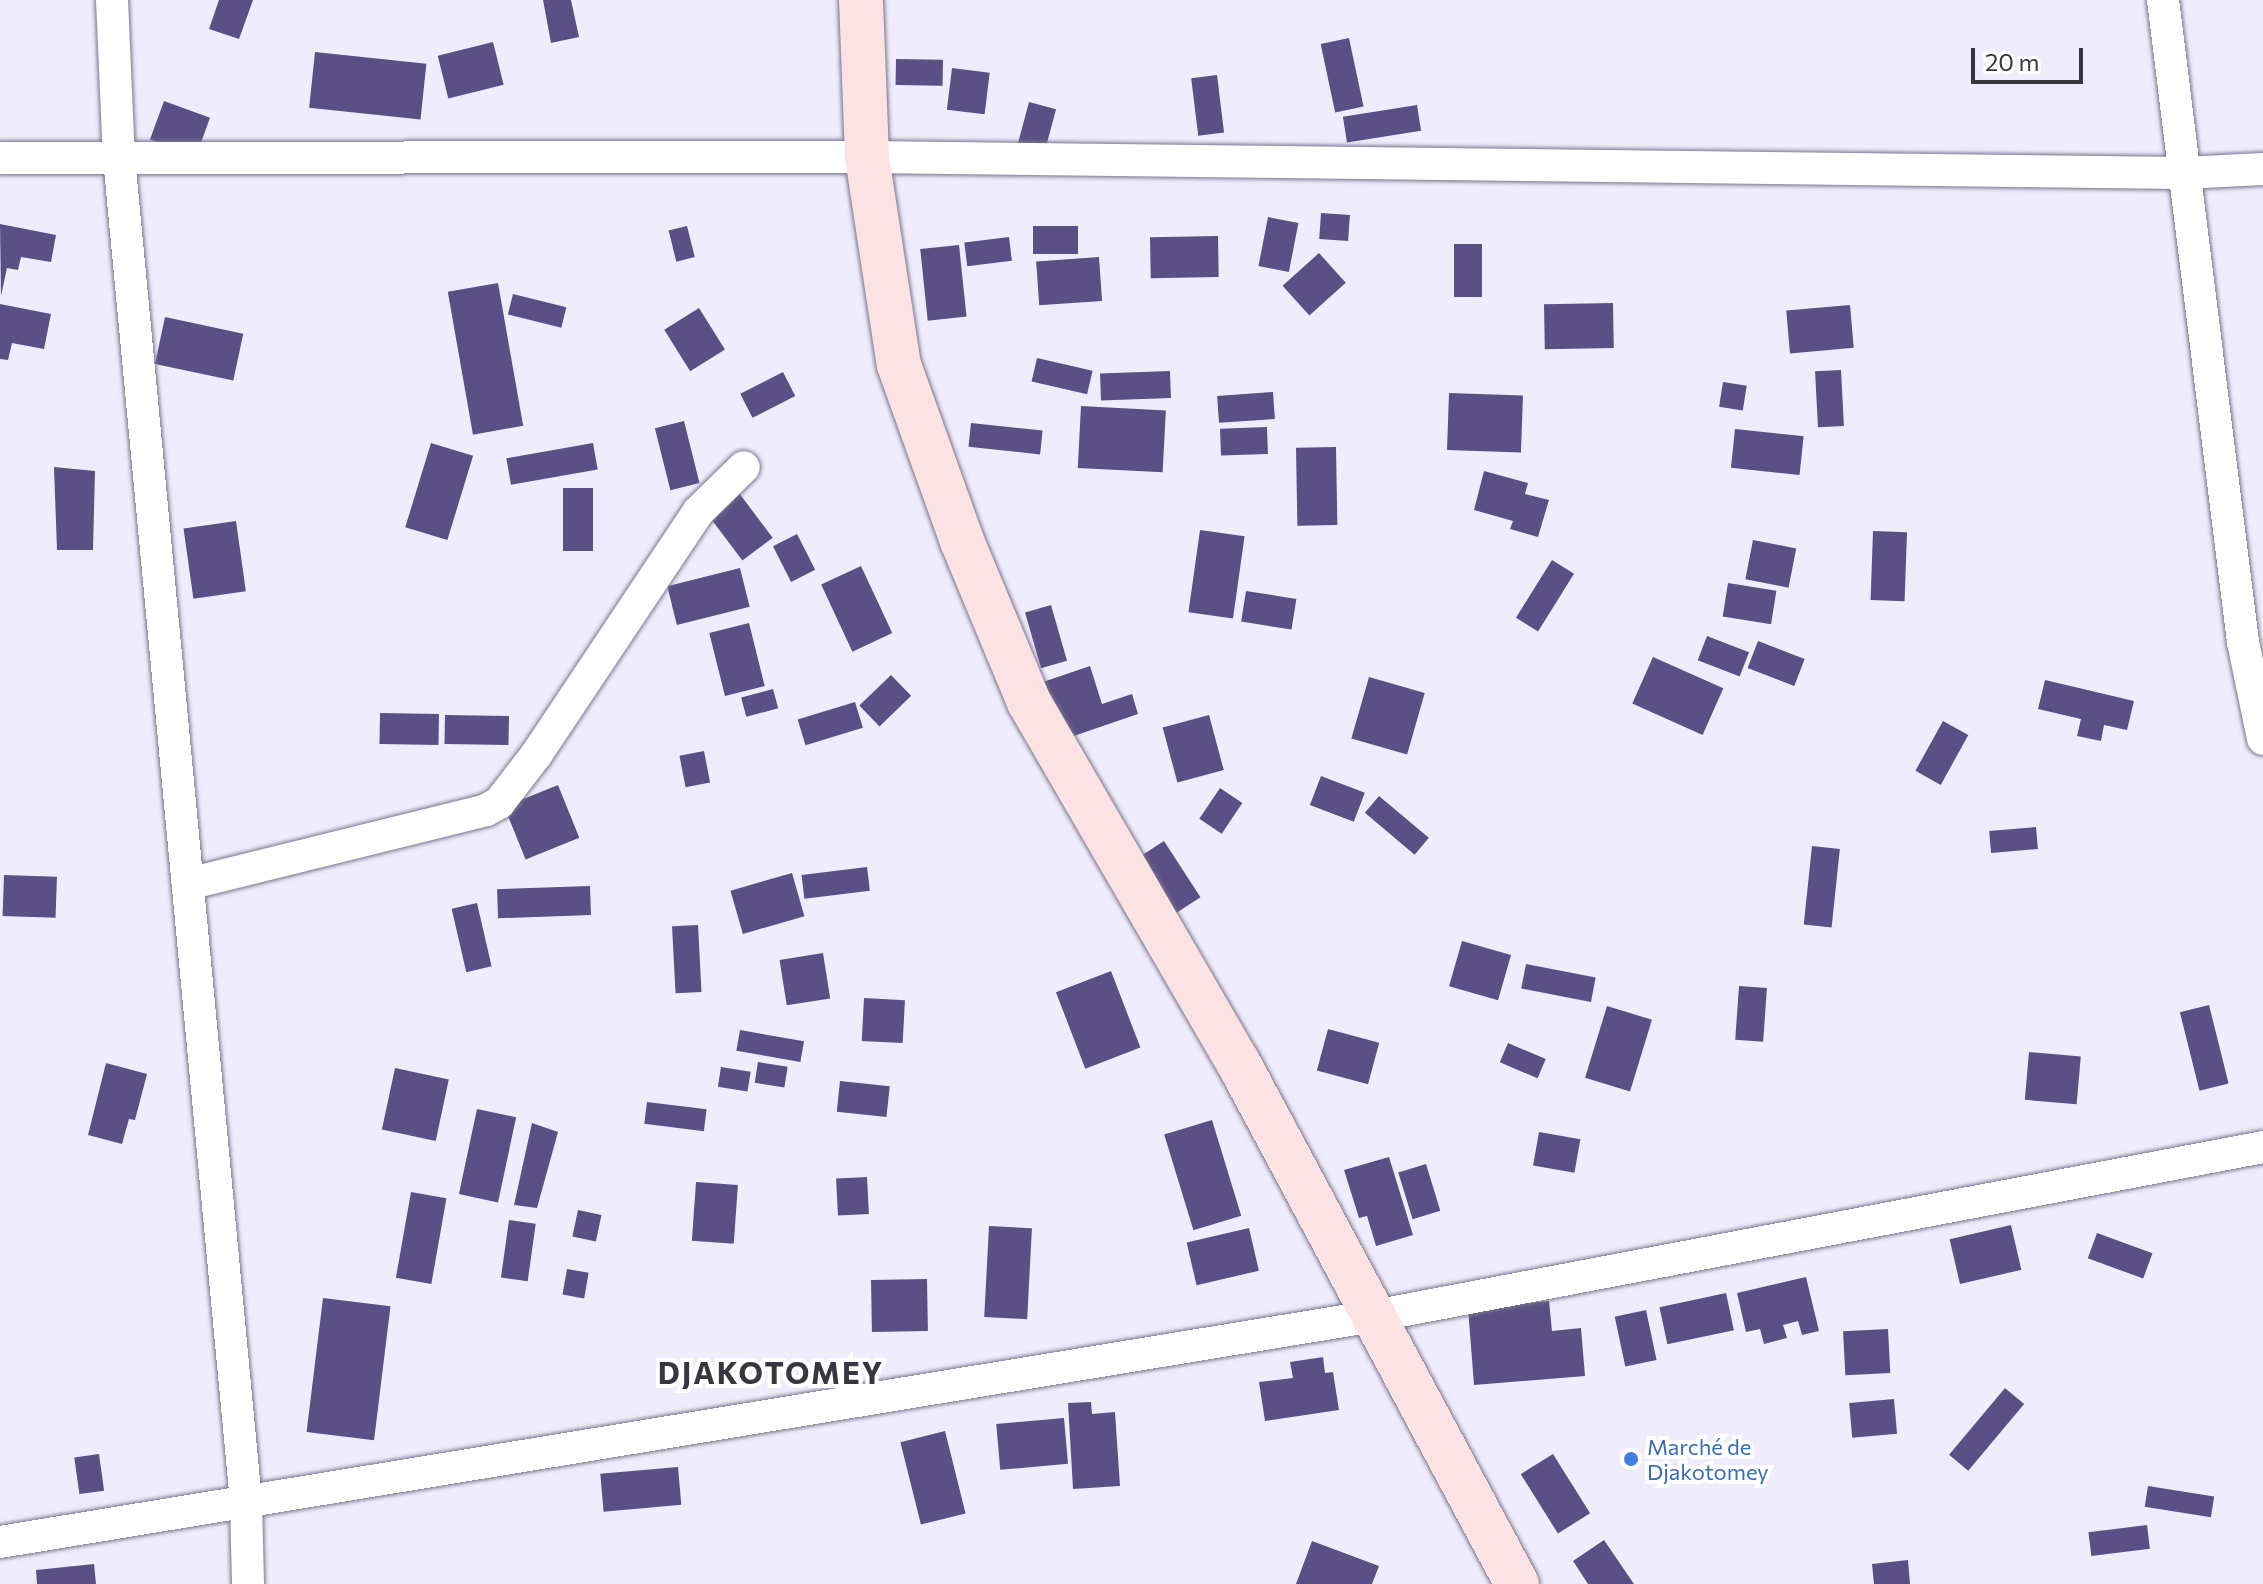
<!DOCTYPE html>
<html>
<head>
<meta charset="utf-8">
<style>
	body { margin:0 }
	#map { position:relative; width:2263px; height:1584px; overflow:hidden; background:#efedfd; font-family:Commissioner,sans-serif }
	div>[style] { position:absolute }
	.building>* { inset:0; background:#5b5085; transform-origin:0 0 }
	.roads { filter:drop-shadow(0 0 2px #78758c) drop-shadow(0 0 2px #78758c) }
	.street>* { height:32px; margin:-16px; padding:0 16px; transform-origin:16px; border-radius:16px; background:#fff }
	.secondary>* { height:44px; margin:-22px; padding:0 22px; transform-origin:22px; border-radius:22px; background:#fde2e3 }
	.dots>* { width:22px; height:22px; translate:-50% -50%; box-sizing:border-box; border:4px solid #fff; border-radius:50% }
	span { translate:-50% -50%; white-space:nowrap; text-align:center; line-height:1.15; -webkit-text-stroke:8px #fff; paint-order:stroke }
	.shop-label { font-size:22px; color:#366cbe }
	.left { translate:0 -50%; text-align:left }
	.district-label { font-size:30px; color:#383741; font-weight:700; letter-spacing:2px }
	.scale { position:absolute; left:1971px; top:48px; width:112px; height:36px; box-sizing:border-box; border:4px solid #383741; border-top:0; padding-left:10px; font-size:24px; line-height:28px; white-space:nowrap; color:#383741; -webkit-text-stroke:6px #fff; paint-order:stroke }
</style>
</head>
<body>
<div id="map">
	<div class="building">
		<div style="clip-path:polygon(219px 0,253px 0,239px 39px,209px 29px)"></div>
		<div style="clip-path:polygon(543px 0,571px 0,579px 37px,551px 43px)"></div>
		<div style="left:1349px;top:38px;width:70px;height:29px;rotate:78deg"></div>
		<div style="left:493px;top:42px;width:44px;height:57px;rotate:76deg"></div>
		<div style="left:315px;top:52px;width:112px;height:56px;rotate:6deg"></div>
		<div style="left:896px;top:59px;width:47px;height:26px;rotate:1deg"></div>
		<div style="left:952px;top:68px;width:38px;height:42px;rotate:7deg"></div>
		<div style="left:1217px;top:75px;width:58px;height:26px;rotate:83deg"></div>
		<div style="left:164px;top:101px;width:49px;height:41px;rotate:20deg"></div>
		<div style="left:1029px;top:102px;width:28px;height:47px;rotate:15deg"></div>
		<div style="left:1417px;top:105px;width:26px;height:75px;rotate:81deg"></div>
		<div style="left:1321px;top:213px;width:29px;height:26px;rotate:4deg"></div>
		<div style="left:1268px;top:217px;width:31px;height:50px;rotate:11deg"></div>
		<div style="clip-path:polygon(0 224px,56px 235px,51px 262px,21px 257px,18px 270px,7px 268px,1px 296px)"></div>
		<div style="left:687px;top:226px;width:32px;height:19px;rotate:76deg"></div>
		<div style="left:1033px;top:226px;width:45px;height:28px"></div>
		<div style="left:1218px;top:236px;width:41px;height:68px;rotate:89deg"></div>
		<div style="left:1009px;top:237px;width:24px;height:45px;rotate:83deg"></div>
		<div style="left:1482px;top:244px;width:53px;height:28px;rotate:90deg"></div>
		<div style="left:959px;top:245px;width:72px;height:39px;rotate:84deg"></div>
		<div style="left:1319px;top:253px;width:40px;height:49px;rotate:48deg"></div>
		<div style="left:1099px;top:257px;width:44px;height:63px;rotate:86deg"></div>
		<div style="left:498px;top:283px;width:145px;height:51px;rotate:80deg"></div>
		<div style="left:513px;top:294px;width:55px;height:21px;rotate:14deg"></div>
		<div style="left:1613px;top:303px;width:45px;height:69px;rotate:89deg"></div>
		<div style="clip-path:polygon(0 304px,51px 314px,44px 349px,12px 343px,8px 360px,0 359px)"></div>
		<div style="left:1850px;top:305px;width:43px;height:64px;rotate:85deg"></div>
		<div style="left:699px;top:308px;width:49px;height:41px;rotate:58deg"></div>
		<div style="left:165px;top:317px;width:80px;height:48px;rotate:12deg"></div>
		<div style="left:1037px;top:358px;width:57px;height:24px;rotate:13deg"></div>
		<div style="left:1841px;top:370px;width:56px;height:26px;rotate:87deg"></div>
		<div style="left:1170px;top:371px;width:27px;height:70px;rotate:88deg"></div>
		<div style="left:783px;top:372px;width:27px;height:48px;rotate:63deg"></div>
		<div style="left:1723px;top:382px;width:24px;height:25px;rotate:9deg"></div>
		<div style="left:1273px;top:392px;width:27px;height:56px;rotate:86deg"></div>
		<div style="left:1449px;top:393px;width:74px;height:57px;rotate:2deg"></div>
		<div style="left:1081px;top:406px;width:85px;height:62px;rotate:3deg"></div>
		<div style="left:684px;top:421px;width:64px;height:30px;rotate:76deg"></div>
		<div style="left:971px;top:423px;width:72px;height:24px;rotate:6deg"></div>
		<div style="left:1267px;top:427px;width:27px;height:47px;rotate:88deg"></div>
		<div style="left:1735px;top:429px;width:69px;height:39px;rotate:6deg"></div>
		<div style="left:431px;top:443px;width:44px;height:88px;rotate:17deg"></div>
		<div style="left:593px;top:443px;width:27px;height:88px;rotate:80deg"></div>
		<div style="left:1336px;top:447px;width:78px;height:40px;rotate:89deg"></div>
		<div style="clip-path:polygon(54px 467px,95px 471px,93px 550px,57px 550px)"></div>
		<div style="clip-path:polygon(1484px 471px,1528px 483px,1525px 494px,1549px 500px,1538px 537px,1510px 529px,1513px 521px,1474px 510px)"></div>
		<div style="left:563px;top:488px;width:30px;height:63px"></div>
		<div style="left:736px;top:489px;width:61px;height:38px;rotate:53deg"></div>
		<div style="left:236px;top:521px;width:71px;height:53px;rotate:82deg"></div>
		<div style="left:1200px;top:530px;width:45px;height:83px;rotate:8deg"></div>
		<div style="left:1873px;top:531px;width:34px;height:69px;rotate:2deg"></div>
		<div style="left:797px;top:534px;width:40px;height:27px;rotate:63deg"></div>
		<div style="left:1753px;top:540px;width:44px;height:40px;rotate:11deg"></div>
		<div style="left:1552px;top:560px;width:26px;height:68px;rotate:32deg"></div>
		<div style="left:861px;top:566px;width:74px;height:44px;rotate:65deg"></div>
		<div style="left:740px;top:568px;width:40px;height:75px;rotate:76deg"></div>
		<div style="left:1728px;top:583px;width:49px;height:34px;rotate:9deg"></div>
		<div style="left:1246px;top:591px;width:51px;height:31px;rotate:9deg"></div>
		<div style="left:1051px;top:605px;width:58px;height:27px;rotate:74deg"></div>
		<div style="left:749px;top:623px;width:65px;height:41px;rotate:76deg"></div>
		<div style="left:1707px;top:636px;width:45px;height:26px;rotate:21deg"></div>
		<div style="left:1758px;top:641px;width:50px;height:29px;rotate:21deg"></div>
		<div style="left:1653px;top:657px;width:77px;height:51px;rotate:24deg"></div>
		<div style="clip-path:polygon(1090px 666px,1102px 704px,1132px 694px,1138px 714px,1062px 740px,1043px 682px)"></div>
		<div style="left:891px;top:675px;width:29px;height:44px;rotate:46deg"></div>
		<div style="left:1369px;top:677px;width:58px;height:64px;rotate:16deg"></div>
		<div style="clip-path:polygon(2045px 680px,2134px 701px,2127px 730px,2104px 725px,2101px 741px,2077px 736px,2081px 719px,2038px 709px)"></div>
		<div style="left:773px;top:689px;width:20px;height:33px;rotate:75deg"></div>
		<div style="left:855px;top:702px;width:27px;height:60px;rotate:73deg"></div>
		<div style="left:380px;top:713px;width:59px;height:31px;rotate:1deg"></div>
		<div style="left:445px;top:715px;width:64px;height:29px;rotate:1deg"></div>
		<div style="left:1209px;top:715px;width:57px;height:48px;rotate:75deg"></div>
		<div style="left:1943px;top:721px;width:29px;height:57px;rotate:29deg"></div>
		<div style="left:704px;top:751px;width:32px;height:25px;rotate:79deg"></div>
		<div style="left:1321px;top:776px;width:47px;height:31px;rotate:21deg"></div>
		<div style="left:558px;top:785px;width:57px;height:58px;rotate:68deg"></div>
		<div style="left:1220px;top:788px;width:27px;height:37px;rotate:34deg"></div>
		<div style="left:1379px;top:796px;width:65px;height:22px;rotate:40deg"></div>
		<div style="left:2036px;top:827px;width:22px;height:47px;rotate:85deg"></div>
		<div style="left:1164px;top:841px;width:67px;height:29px;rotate:57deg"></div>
		<div style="left:1812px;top:846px;width:28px;height:79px;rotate:6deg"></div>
		<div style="left:867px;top:867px;width:24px;height:66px;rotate:83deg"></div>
		<div style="left:792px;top:873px;width:45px;height:64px;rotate:74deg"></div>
		<div style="left:4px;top:875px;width:53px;height:41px;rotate:2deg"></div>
		<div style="left:590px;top:886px;width:29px;height:93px;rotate:88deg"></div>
		<div style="left:477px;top:903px;width:65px;height:26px;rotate:77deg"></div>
		<div style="left:698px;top:925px;width:67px;height:26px;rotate:87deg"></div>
		<div style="left:1462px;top:941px;width:51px;height:47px;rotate:16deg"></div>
		<div style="left:823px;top:953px;width:46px;height:44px;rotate:81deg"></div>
		<div style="left:1526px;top:964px;width:71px;height:25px;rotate:11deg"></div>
		<div style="left:1111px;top:971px;width:82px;height:59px;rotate:69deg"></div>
		<div style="left:1739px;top:986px;width:28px;height:54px;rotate:4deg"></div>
		<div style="left:864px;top:998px;width:41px;height:43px;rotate:3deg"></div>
		<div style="left:2209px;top:1005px;width:81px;height:30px;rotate:76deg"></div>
		<div style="left:1607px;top:1006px;width:47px;height:75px;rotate:17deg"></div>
		<div style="left:1328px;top:1029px;width:53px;height:43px;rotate:15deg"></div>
		<div style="left:740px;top:1030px;width:65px;height:21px;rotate:10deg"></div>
		<div style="left:1508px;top:1043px;width:41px;height:21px;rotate:23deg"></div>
		<div style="left:2029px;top:1052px;width:52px;height:48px;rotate:5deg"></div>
		<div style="left:758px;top:1062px;width:30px;height:21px;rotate:9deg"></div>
		<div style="clip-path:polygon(106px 1063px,147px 1074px,135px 1120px,129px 1119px,122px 1144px,88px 1135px)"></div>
		<div style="left:721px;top:1067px;width:30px;height:20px;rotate:9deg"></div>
		<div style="left:395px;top:1068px;width:55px;height:63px;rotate:12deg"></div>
		<div style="left:840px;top:1081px;width:50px;height:31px;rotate:6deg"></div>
		<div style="left:647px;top:1102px;width:60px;height:22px;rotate:7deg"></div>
		<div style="left:477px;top:1109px;width:40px;height:87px;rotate:12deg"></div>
		<div style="left:1212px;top:1120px;width:100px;height:50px;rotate:73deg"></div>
		<div style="clip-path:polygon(532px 1123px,558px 1132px,537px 1208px,514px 1205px)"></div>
		<div style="left:1539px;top:1132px;width:42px;height:34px;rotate:10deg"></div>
		<div style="clip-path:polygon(1389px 1157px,1413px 1235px,1376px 1246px,1367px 1216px,1359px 1218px,1344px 1170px)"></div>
		<div style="left:1426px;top:1164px;width:49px;height:29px;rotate:73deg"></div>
		<div style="left:867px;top:1177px;width:37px;height:31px;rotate:87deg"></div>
		<div style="left:696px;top:1182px;width:42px;height:59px;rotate:4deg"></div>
		<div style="left:411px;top:1192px;width:36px;height:87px;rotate:10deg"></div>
		<div style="left:578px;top:1210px;width:24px;height:27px;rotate:12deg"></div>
		<div style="left:509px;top:1220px;width:27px;height:58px;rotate:8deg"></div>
		<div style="left:2011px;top:1225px;width:46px;height:63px;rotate:77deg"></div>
		<div style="left:989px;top:1226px;width:43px;height:91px;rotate:3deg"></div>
		<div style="left:1249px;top:1228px;width:44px;height:64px;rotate:77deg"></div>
		<div style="left:2097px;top:1233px;width:59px;height:27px;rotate:20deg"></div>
		<div style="left:567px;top:1269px;width:22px;height:26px;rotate:10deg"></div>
		<div style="clip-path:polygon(1806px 1277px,1819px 1331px,1802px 1335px,1798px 1321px,1783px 1325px,1787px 1338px,1764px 1344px,1760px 1329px,1746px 1332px,1737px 1293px)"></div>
		<div style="left:927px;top:1279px;width:52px;height:56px;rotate:89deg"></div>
		<div style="left:1726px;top:1293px;width:38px;height:68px;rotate:78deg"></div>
		<div style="left:323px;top:1298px;width:68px;height:135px;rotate:7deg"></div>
		<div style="clip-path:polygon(1549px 1301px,1552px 1331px,1581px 1328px,1585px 1376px,1474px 1385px,1468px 1308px)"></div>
		<div style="left:1646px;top:1310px;width:51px;height:32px;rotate:78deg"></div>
		<div style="left:1888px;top:1329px;width:44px;height:45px;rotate:87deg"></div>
		<div style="clip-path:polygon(1323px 1357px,1325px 1373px,1333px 1372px,1339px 1410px,1265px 1421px,1259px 1382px,1293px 1378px,1290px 1362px)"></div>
		<div style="left:2005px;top:1388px;width:25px;height:87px;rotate:40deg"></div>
		<div style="left:1894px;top:1399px;width:35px;height:45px;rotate:85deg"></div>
		<div style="clip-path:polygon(1091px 1402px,1092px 1414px,1115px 1412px,1120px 1486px,1073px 1489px,1068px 1403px)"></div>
		<div style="left:1064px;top:1418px;width:46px;height:68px;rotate:85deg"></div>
		<div style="left:945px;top:1431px;width:85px;height:46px;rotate:76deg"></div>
		<div style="left:99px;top:1454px;width:37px;height:25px;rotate:82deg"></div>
		<div style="left:1553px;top:1454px;width:70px;height:38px;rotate:58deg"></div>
		<div style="left:678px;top:1467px;width:38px;height:78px;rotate:85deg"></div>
		<div style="left:2148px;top:1486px;width:67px;height:21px;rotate:9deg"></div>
		<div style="left:2147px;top:1525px;width:24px;height:59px;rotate:83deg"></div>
		<div style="clip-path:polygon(1604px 1540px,1634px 1584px,1588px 1584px,1573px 1561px)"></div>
		<div style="clip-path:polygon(1312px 1541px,1379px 1566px,1372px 1584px,1296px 1584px)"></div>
		<div style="clip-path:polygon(1908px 1560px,1910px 1584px,1874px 1584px,1872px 1564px)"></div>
		<div style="clip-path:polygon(94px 1564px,96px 1584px,37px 1584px,36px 1570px)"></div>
	</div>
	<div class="roads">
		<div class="street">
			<div style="left:112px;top:0;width:158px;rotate:87.5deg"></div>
			<div style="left:119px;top:158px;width:1350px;rotate:84.6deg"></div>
			<div style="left:246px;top:1502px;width:82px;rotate:88.6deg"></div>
			<div style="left:2163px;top:0;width:647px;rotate:82.9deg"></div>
			<div style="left:2243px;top:642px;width:99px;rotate:78.3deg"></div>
			<div style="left:0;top:158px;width:867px;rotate:-0.07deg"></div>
			<div style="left:867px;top:157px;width:1316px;rotate:0.7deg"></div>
			<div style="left:2183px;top:173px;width:80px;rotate:-2.9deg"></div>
			<div style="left:188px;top:884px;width:307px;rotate:-13.9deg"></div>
			<div style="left:486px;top:810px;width:15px;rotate:-28deg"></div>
			<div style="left:499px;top:803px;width:61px;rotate:-52.4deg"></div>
			<div style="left:536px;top:755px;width:292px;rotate:-56.3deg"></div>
			<div style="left:698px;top:512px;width:64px;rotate:-44.4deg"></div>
			<div style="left:0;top:1542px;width:1392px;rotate:-9.34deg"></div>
			<div style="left:1374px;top:1316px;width:905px;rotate:-10.76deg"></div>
		</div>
		<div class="secondary">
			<div style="left:861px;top:0;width:157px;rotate:87.8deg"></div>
			<div style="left:867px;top:157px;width:210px;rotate:81.3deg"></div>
			<div style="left:899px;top:365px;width:187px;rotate:70.3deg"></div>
			<div style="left:962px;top:541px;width:174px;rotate:67.4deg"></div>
			<div style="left:1029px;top:702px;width:416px;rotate:59.9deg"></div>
			<div style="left:1238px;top:1062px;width:592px;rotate:61.88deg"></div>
		</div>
	</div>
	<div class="dots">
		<div style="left:1631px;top:1459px;background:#3f7fe0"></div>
	</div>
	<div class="shop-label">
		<span class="left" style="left:1647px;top:1459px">Marché de<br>Djakotomey</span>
	</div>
	<div class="district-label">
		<span style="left:771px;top:1372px">DJAKOTOMEY</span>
	</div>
	<div class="scale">20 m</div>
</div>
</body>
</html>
